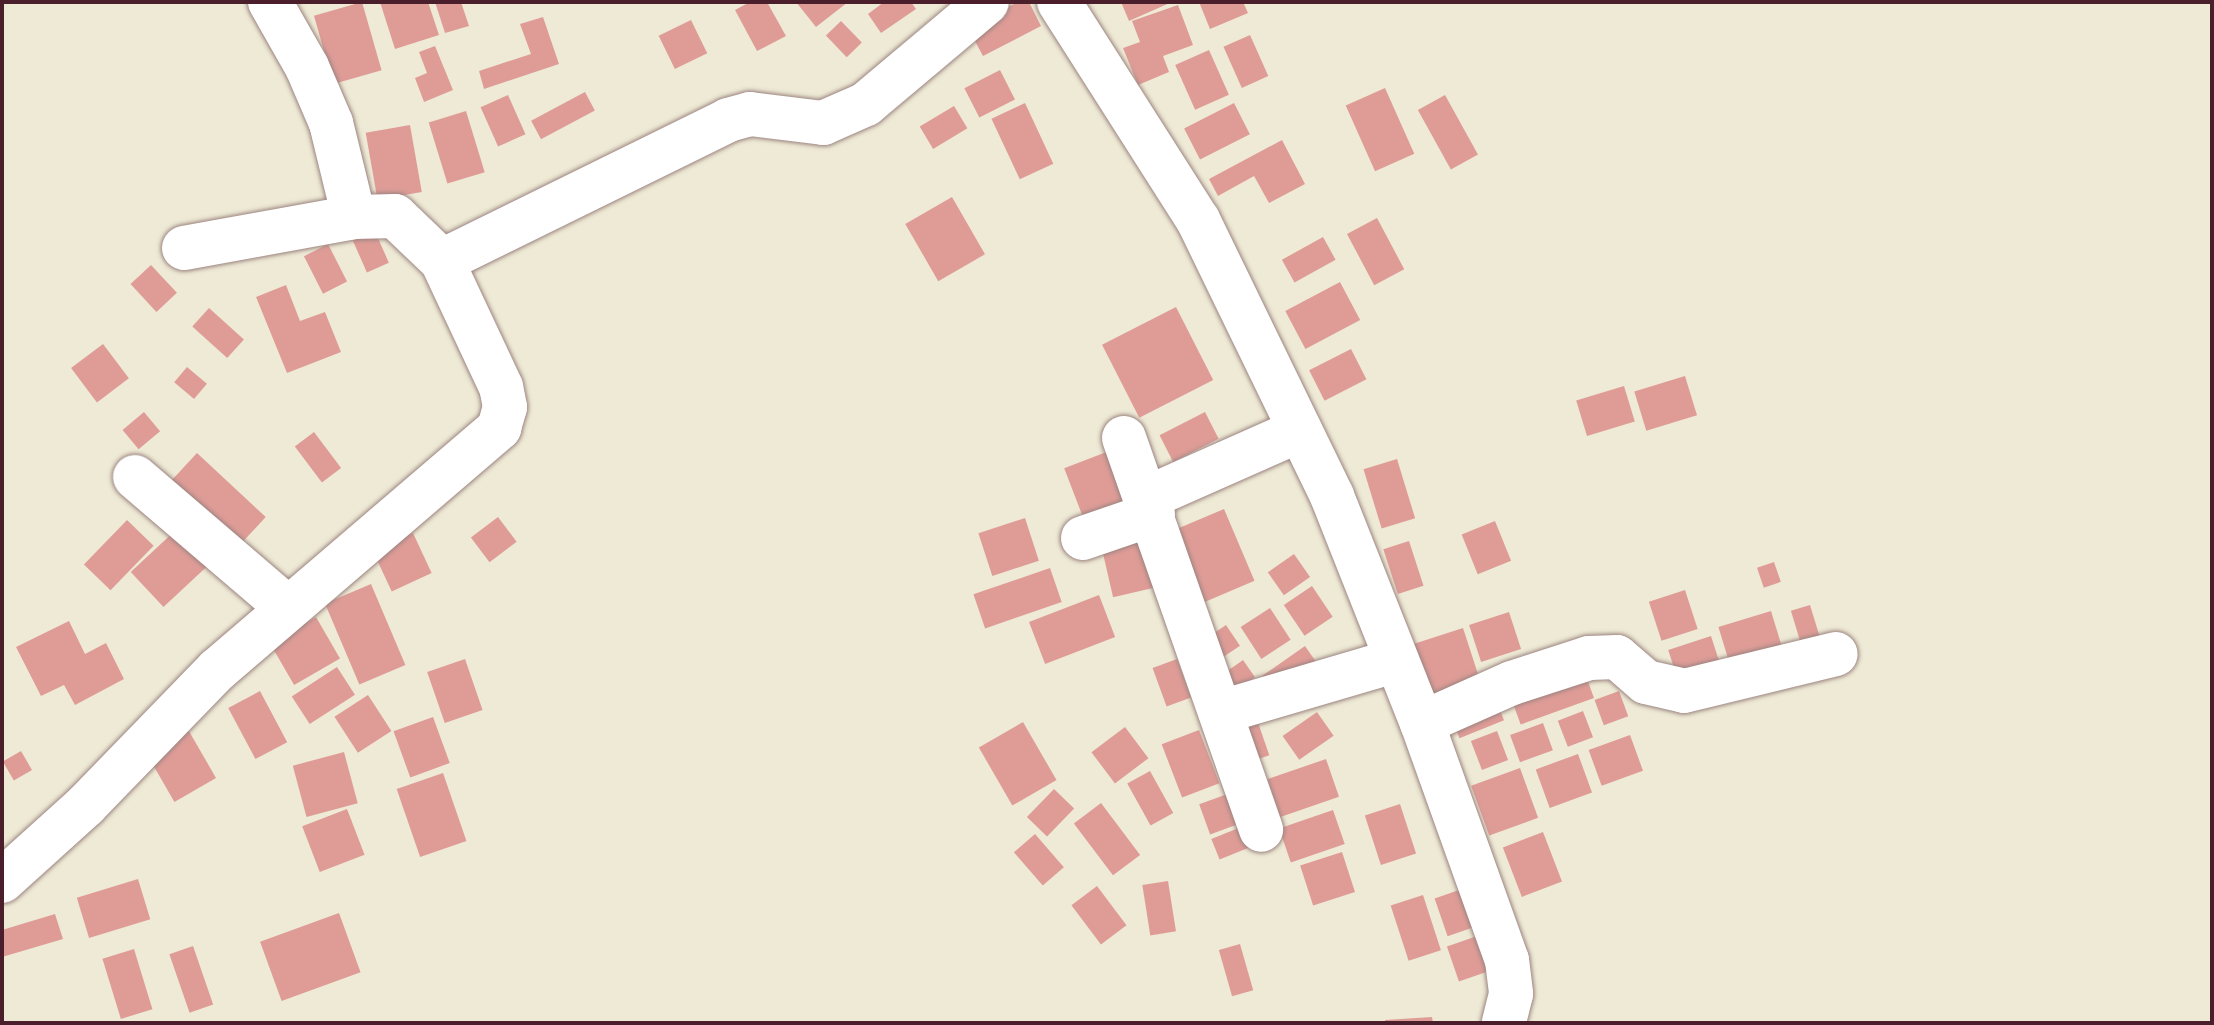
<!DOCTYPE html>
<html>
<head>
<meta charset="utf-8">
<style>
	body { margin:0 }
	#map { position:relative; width:2214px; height:1025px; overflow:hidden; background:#eeead5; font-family:Delius,sans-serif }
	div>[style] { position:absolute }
	.building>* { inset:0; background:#df9c97; transform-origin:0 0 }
	.roads { filter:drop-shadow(0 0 2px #9c8480) drop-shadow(0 0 2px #9c8480) }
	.minor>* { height:44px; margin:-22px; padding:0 22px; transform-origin:22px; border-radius:22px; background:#fff }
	span { translate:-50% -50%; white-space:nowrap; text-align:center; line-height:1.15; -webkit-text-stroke:6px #f6f6f2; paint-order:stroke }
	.frame { position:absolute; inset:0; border:4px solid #4a1f2b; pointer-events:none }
</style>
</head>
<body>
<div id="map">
	<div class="building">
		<div style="left:362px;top:2px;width:71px;height:50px;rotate:74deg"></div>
		<div style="clip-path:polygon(380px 2px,428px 2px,439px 35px,395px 49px)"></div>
		<div style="clip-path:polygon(435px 2px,461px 2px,469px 26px,445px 33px)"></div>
		<div style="clip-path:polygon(750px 2px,767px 2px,786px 36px,757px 51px,735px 10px)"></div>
		<div style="clip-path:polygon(796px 2px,848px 2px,816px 27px)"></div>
		<div style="clip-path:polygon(884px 2px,911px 2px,916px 9px,881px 33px,868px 14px)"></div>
		<div style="clip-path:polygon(1018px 2px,1029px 2px,1041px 26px,983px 56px,968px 28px)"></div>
		<div style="clip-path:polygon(1121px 2px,1172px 2px,1129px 21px)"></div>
		<div style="clip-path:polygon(1199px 2px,1243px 2px,1248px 13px,1210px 29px)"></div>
		<div style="clip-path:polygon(1178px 5px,1193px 45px,1163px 56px,1169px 72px,1138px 85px,1123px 48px,1140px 42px,1132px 21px)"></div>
		<div style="clip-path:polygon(543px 17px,559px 64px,484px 89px,479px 71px,531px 54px,520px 24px)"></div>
		<div style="left:691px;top:20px;width:37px;height:36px;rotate:64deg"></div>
		<div style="left:841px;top:21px;width:30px;height:21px;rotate:46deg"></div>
		<div style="left:1250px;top:35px;width:45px;height:29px;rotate:66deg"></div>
		<div style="clip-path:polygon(435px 46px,453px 90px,424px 102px,415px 78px,427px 73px,419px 52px)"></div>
		<div style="left:1209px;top:50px;width:49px;height:37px;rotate:66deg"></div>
		<div style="left:1000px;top:70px;width:33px;height:40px;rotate:63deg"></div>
		<div style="left:1385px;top:88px;width:72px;height:43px;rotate:66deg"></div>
		<div style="left:585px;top:92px;width:21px;height:61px;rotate:62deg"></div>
		<div style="left:508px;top:95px;width:43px;height:30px;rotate:66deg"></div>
		<div style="left:1445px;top:95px;width:68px;height:31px;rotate:61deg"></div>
		<div style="left:1025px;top:103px;width:67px;height:37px;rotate:65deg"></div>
		<div style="left:1234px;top:103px;width:35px;height:56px;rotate:63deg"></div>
		<div style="left:954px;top:106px;width:26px;height:40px;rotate:59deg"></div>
		<div style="left:466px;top:111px;width:64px;height:39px;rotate:73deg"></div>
		<div style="left:410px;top:125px;width:68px;height:45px;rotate:80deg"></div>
		<div style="clip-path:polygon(1282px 140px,1305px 184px,1269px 203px,1254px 176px,1218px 196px,1209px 179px)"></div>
		<div style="left:952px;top:197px;width:66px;height:54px;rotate:60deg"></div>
		<div style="left:1377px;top:218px;width:58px;height:34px;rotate:62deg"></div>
		<div style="left:373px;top:227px;width:39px;height:24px;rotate:66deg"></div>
		<div style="left:1323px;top:237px;width:26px;height:47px;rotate:61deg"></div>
		<div style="left:328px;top:244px;width:42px;height:27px;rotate:63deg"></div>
		<div style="left:151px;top:265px;width:38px;height:28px;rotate:47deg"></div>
		<div style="left:1340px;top:282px;width:43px;height:62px;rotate:62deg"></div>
		<div style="clip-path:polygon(286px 285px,300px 321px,325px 312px,341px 352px,287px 373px,256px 297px)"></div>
		<div style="left:1176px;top:307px;width:82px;height:83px;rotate:63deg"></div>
		<div style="left:209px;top:308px;width:47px;height:25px;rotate:42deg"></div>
		<div style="left:103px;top:344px;width:43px;height:40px;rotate:53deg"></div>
		<div style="left:1351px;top:349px;width:34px;height:47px;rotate:63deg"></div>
		<div style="left:187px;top:367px;width:26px;height:20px;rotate:40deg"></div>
		<div style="left:1685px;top:376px;width:41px;height:53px;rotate:73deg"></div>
		<div style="left:1624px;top:386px;width:37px;height:50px;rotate:73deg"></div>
		<div style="left:144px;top:412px;width:25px;height:28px;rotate:50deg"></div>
		<div style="left:1205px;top:412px;width:30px;height:51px;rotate:63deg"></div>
		<div style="left:314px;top:432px;width:45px;height:24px;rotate:53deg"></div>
		<div style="left:1109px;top:451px;width:64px;height:48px;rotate:69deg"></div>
		<div style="left:197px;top:453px;width:94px;height:46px;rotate:43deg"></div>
		<div style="left:1397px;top:459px;width:62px;height:35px;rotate:73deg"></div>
		<div style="left:1224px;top:509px;width:78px;height:61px;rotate:67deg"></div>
		<div style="left:498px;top:517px;width:31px;height:34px;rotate:53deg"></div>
		<div style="left:1025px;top:518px;width:45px;height:49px;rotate:72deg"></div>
		<div style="left:127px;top:520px;width:37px;height:62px;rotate:44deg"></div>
		<div style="left:1495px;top:521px;width:43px;height:36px;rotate:68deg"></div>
		<div style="left:179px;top:527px;width:48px;height:66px;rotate:47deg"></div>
		<div style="left:413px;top:533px;width:44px;height:44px;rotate:65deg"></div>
		<div style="left:1143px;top:540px;width:49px;height:42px;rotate:77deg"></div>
		<div style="left:1409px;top:541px;width:47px;height:27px;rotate:72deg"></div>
		<div style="left:1294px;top:554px;width:28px;height:32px;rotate:55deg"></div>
		<div style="left:1774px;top:562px;width:21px;height:18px;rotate:71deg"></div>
		<div style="left:1050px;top:568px;width:36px;height:81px;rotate:71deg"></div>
		<div style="left:371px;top:584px;width:88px;height:50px;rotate:67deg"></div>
		<div style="left:1312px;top:586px;width:37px;height:34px;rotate:56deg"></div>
		<div style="left:1685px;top:590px;width:41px;height:38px;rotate:72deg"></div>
		<div style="left:1099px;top:595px;width:45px;height:75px;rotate:69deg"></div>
		<div style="left:1810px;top:605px;width:38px;height:20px;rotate:73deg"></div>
		<div style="left:1270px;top:608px;width:38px;height:35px;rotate:57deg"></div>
		<div style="left:1771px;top:611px;width:41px;height:55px;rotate:73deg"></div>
		<div style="left:1509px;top:612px;width:39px;height:42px;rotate:72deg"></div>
		<div style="left:316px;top:617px;width:48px;height:53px;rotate:60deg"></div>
		<div style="clip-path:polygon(69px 621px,85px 654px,106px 643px,124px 679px,75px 705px,64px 685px,41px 696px,16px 647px)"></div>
		<div style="left:1226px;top:625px;width:25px;height:25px;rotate:56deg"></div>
		<div style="left:1463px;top:628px;width:55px;height:57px;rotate:72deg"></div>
		<div style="left:1711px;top:636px;width:33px;height:45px;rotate:72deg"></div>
		<div style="left:1305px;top:646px;width:21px;height:52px;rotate:55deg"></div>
		<div style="left:465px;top:659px;width:54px;height:40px;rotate:71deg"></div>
		<div style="left:1177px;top:659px;width:41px;height:26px;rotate:70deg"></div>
		<div style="left:1243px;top:660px;width:21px;height:36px;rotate:55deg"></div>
		<div style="left:1582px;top:665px;width:35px;height:78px;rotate:70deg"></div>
		<div style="left:337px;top:667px;width:33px;height:54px;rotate:57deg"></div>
		<div style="left:260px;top:691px;width:58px;height:36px;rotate:62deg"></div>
		<div style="left:1619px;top:691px;width:27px;height:26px;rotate:70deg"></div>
		<div style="left:368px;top:695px;width:43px;height:40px;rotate:57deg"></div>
		<div style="left:1495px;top:698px;width:24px;height:48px;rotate:68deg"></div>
		<div style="left:1253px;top:708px;width:50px;height:24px;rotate:71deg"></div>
		<div style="left:1583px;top:711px;width:28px;height:27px;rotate:69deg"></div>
		<div style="left:1317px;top:712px;width:29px;height:42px;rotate:55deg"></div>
		<div style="left:433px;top:717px;width:49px;height:42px;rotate:70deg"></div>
		<div style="left:1023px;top:722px;width:67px;height:51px;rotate:60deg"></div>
		<div style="left:1543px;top:723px;width:29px;height:35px;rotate:70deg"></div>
		<div style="left:186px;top:726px;width:60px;height:48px;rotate:60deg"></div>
		<div style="left:1125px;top:727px;width:39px;height:42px;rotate:53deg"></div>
		<div style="left:1199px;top:730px;width:57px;height:40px;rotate:69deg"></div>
		<div style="left:1497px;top:731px;width:31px;height:28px;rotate:69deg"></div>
		<div style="left:1630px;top:735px;width:38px;height:44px;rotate:70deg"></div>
		<div style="left:21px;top:751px;width:22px;height:21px;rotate:60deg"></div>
		<div style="left:344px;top:752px;width:53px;height:53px;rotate:75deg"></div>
		<div style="left:1578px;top:754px;width:41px;height:45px;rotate:70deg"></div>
		<div style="left:1326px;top:759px;width:40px;height:62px;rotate:71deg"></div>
		<div style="left:1520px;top:768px;width:53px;height:52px;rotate:70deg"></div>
		<div style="left:1150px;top:771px;width:48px;height:26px;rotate:61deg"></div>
		<div style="left:443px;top:773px;width:72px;height:49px;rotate:71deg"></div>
		<div style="left:1054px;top:789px;width:28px;height:39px;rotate:44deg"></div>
		<div style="left:1233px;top:792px;width:32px;height:36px;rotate:70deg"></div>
		<div style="left:1101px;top:803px;width:65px;height:34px;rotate:53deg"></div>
		<div style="left:1400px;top:804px;width:52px;height:37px;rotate:72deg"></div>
		<div style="left:347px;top:809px;width:49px;height:48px;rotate:69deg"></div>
		<div style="left:1333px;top:810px;width:36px;height:57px;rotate:71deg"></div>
		<div style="left:1241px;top:827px;width:22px;height:32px;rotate:68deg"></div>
		<div style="left:1543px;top:832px;width:53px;height:43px;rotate:69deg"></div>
		<div style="left:1035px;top:834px;width:44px;height:28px;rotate:49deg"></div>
		<div style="left:1342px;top:852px;width:42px;height:44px;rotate:72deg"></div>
		<div style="left:138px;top:879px;width:42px;height:64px;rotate:73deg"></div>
		<div style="left:1168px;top:881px;width:51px;height:26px;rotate:81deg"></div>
		<div style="left:1097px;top:886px;width:49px;height:32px;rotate:53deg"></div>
		<div style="left:1462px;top:889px;width:40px;height:29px;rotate:71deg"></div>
		<div style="left:1423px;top:895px;width:58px;height:34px;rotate:72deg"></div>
		<div style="left:339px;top:913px;width:63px;height:84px;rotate:70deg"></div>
		<div style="clip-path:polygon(55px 914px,63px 939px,2px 957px,2px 930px)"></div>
		<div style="left:1480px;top:935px;width:37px;height:35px;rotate:71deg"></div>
		<div style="left:1240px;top:944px;width:48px;height:22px;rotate:74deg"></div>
		<div style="left:193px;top:946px;width:62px;height:25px;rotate:71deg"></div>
		<div style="left:134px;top:949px;width:63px;height:33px;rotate:73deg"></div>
		<div style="clip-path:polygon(1432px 1017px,1433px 1023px,1385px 1023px,1385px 1020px)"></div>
	</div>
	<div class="roads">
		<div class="minor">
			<div style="left:270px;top:2px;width:75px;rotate:60.4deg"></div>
			<div style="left:307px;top:67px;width:61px;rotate:66.8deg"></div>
			<div style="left:331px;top:123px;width:97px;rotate:76.3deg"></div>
			<div style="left:354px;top:217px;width:41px;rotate:-1.4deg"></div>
			<div style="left:395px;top:216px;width:65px;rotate:43.8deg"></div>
			<div style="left:1059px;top:2px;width:259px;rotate:57.5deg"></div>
			<div style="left:1198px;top:220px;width:307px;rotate:64.1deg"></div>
			<div style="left:1332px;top:496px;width:244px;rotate:68.4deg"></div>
			<div style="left:1422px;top:723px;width:252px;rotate:70.3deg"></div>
			<div style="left:1507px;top:960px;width:34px;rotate:83deg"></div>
			<div style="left:1511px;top:994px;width:30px;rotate:104deg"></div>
			<div style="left:184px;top:248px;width:173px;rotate:-10.3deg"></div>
			<div style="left:1124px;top:438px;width:415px;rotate:70.7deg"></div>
			<div style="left:135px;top:477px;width:201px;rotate:40.6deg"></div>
			<div style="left:1149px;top:497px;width:165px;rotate:-23.9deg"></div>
			<div style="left:1083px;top:538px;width:74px;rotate:-18.9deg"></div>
			<div style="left:1221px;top:712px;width:180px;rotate:-16.4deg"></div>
			<div style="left:1422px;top:723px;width:98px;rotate:-24deg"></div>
			<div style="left:1512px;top:683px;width:81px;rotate:-18deg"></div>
			<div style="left:1589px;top:658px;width:28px;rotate:-2deg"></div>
			<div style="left:1617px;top:657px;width:38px;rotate:41deg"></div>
			<div style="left:1646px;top:682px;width:39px;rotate:13deg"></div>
			<div style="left:1684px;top:691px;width:156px;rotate:-13.7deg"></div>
			<div style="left:2px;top:881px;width:113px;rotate:-42.1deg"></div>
			<div style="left:86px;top:805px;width:188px;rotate:-45.9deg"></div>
			<div style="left:217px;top:670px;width:372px;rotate:-40.6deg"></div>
			<div style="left:499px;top:428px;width:22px;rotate:-74deg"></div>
			<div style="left:505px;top:407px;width:20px;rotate:-101deg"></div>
			<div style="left:501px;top:387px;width:139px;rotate:-115.1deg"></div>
			<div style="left:442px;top:261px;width:319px;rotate:-26.2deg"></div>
			<div style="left:728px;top:120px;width:23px;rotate:-15deg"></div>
			<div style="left:750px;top:114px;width:74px;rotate:7deg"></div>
			<div style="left:823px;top:123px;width:47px;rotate:-23.8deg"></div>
			<div style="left:866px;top:104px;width:158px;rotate:-40.1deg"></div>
		</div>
	</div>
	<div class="frame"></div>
</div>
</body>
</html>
